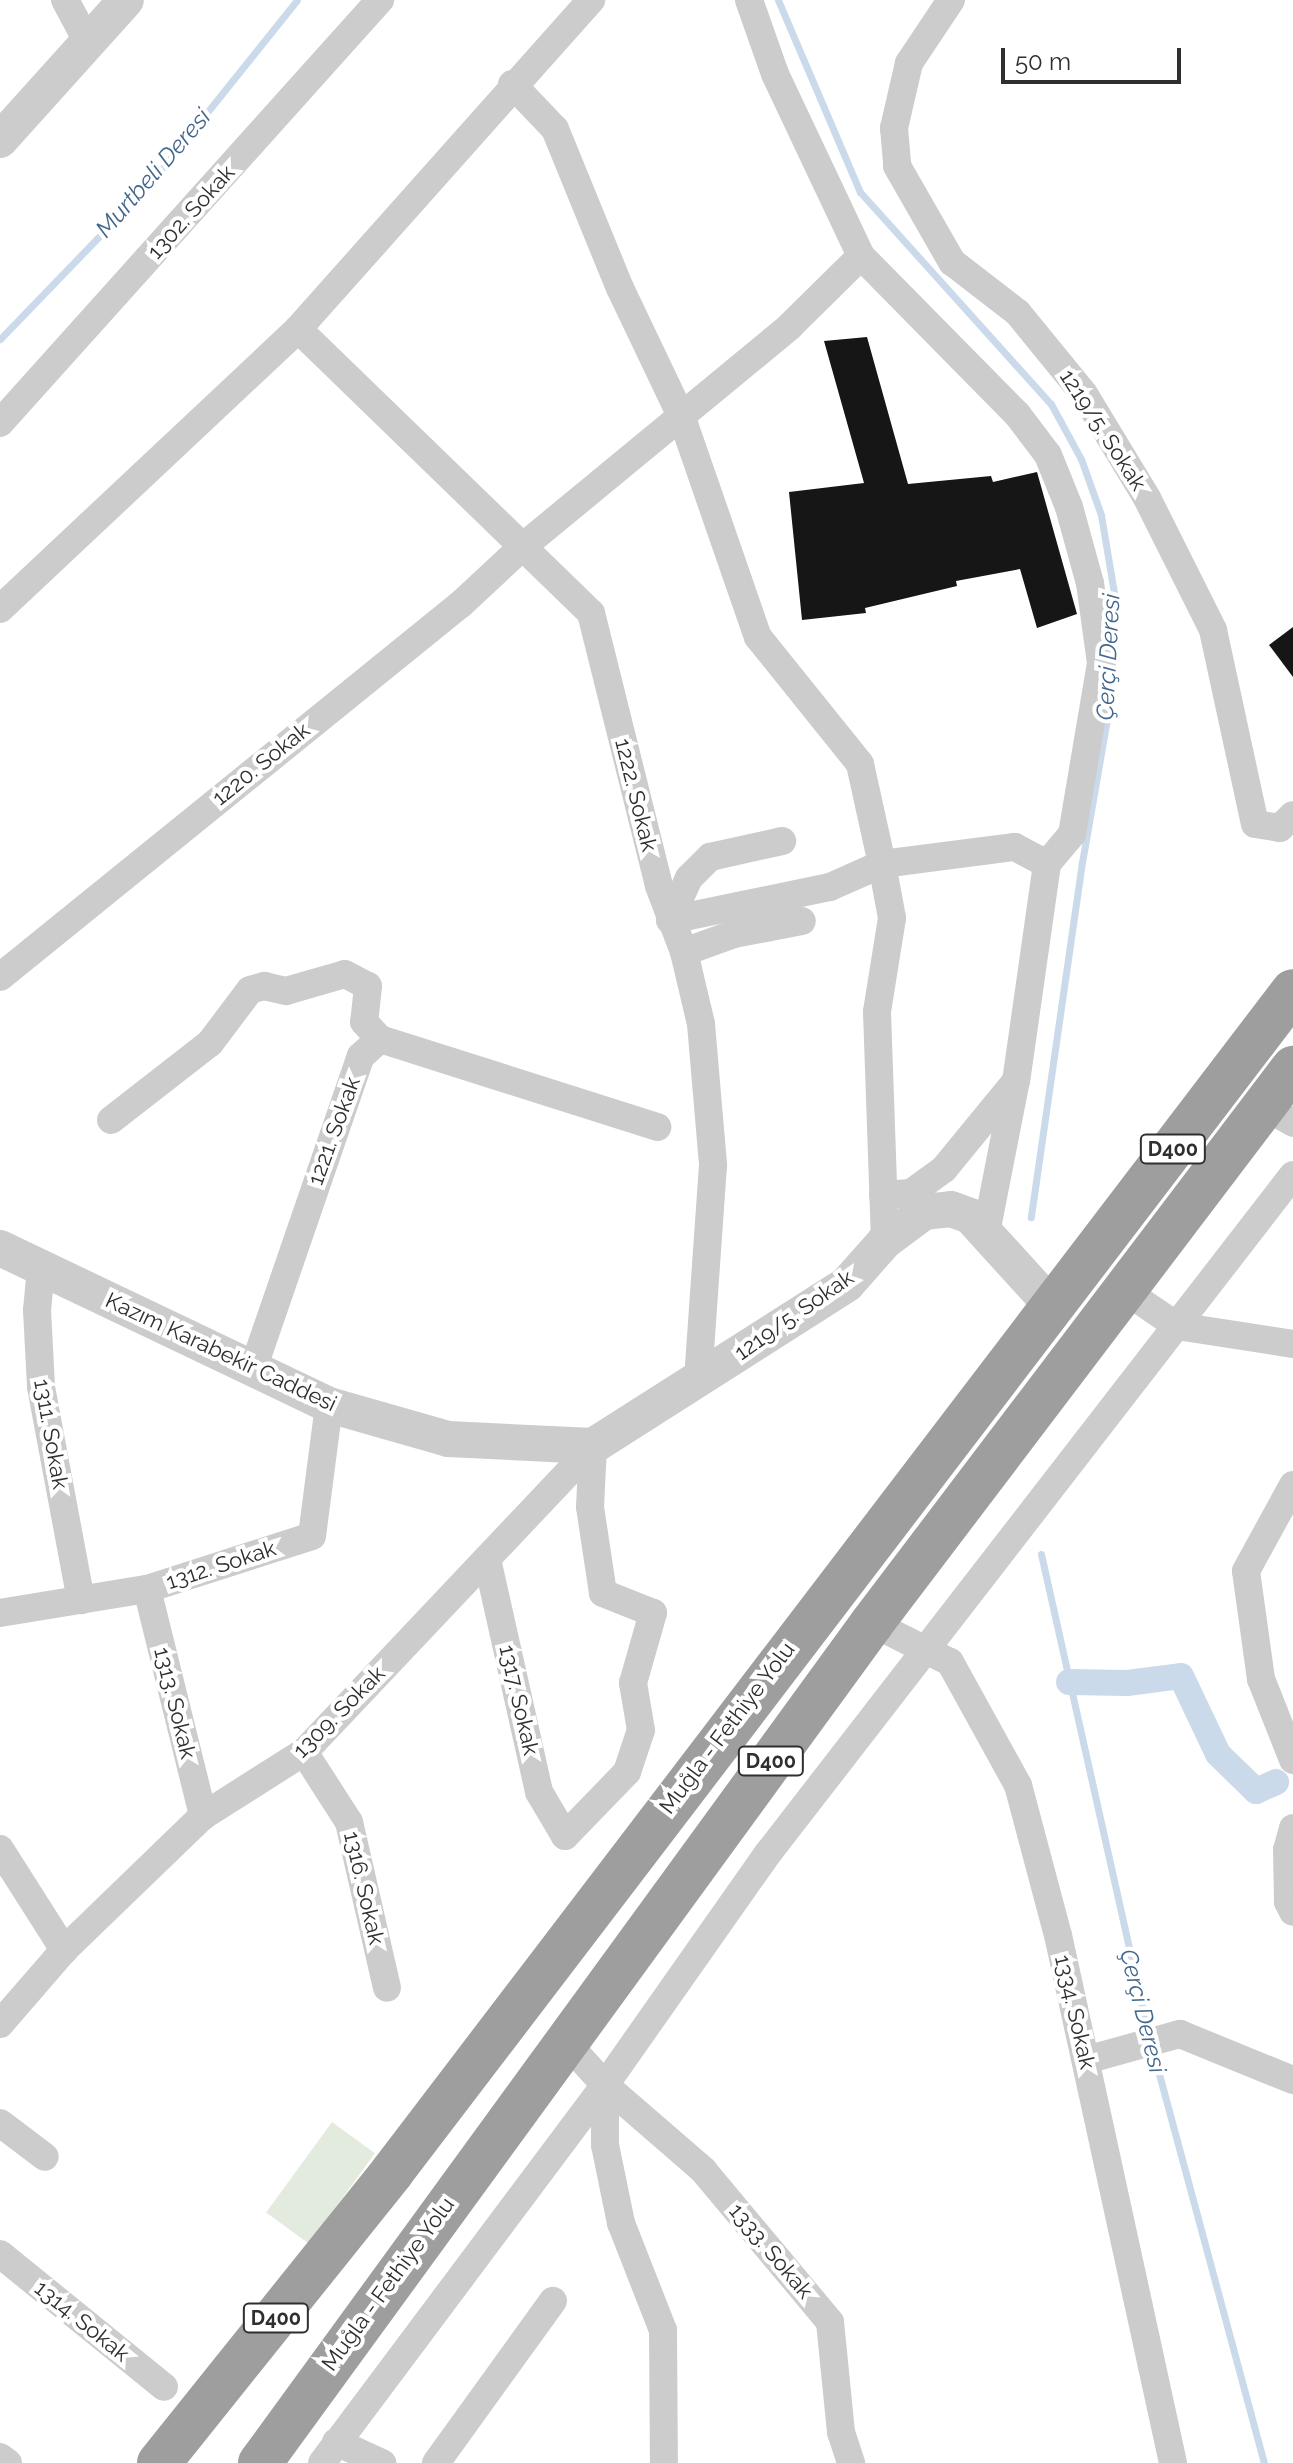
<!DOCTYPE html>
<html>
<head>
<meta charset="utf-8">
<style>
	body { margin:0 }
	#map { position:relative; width:1293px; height:2463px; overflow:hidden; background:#fff; font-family:Raleway,sans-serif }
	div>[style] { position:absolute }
	.green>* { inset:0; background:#e3ebde; transform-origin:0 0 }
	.stream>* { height:7px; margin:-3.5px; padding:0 3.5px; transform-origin:3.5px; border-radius:3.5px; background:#cbdaea }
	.canal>* { height:26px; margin:-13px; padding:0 13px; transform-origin:13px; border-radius:13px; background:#cbdaea }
	.building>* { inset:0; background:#161616 }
	.minor>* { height:28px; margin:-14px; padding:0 14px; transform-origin:14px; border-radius:14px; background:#ccc }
	.tertiary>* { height:36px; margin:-18px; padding:0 18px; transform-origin:18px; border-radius:18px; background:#ccc }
	.trunk>* { height:44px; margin:-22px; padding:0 22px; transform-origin:22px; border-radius:22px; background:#9e9e9e }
	span { translate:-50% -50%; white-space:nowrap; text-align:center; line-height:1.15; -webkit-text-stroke:8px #fff; paint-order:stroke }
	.shield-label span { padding:2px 6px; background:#fff; border:2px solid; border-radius:6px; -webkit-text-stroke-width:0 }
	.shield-label { font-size:20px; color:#2f2f2f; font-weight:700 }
	.street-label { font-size:22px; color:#2f2f2f }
	.water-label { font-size:24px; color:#42678c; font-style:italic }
	.scale { position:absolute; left:1001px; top:48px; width:180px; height:36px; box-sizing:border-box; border:4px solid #2f2f2f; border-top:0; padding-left:10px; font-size:24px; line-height:28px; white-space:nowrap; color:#2f2f2f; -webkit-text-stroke:6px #fff; paint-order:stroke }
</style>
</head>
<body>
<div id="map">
	<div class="green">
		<div style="left:332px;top:2122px;width:53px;height:112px;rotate:36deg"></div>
	</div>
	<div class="stream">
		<div style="left:778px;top:0;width:209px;rotate:66.9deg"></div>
		<div style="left:860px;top:192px;width:285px;rotate:48deg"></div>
		<div style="left:1051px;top:404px;width:63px;rotate:61.4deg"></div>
		<div style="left:1081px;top:459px;width:59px;rotate:70.3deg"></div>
		<div style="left:1101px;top:515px;width:85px;rotate:80.5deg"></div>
		<div style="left:1115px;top:599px;width:103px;rotate:92.8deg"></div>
		<div style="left:1110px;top:702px;width:162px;rotate:99.9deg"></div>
		<div style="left:1082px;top:862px;width:359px;rotate:98.2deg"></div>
		<div style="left:0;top:339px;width:213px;rotate:-46deg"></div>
		<div style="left:148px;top:186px;width:238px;rotate:-51.3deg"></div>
		<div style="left:1041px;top:1554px;width:494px;rotate:77.4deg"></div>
		<div style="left:1152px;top:2048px;width:430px;rotate:74.9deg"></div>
	</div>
	<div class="canal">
		<div style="left:1069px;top:1682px;width:58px;rotate:1deg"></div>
		<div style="left:1127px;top:1683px;width:54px;rotate:-7.4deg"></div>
		<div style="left:1181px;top:1676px;width:86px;rotate:64.6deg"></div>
		<div style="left:1218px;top:1754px;width:53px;rotate:44.2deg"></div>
		<div style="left:1256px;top:1791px;width:22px;rotate:-24deg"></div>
	</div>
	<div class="building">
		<div style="clip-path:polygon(867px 337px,908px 484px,991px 476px,993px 482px,1037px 472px,1077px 614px,1037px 628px,1020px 569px,956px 581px,957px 586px,865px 608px,866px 613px,802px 620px,789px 492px,864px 483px,824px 341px)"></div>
		<div style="clip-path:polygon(1293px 627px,1293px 677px,1269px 645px)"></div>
	</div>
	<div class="minor">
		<div style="left:65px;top:0;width:47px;rotate:61.8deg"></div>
		<div style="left:749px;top:0;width:78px;rotate:70.6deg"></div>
		<div style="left:775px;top:74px;width:201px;rotate:64.7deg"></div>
		<div style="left:861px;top:256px;width:222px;rotate:45.4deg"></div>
		<div style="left:1017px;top:414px;width:51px;rotate:52.9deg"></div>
		<div style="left:1048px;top:455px;width:56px;rotate:68deg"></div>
		<div style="left:1069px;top:507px;width:79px;rotate:74.6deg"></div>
		<div style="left:1090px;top:583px;width:81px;rotate:82.2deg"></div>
		<div style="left:1101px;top:663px;width:173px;rotate:99.6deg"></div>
		<div style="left:1072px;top:834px;width:39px;rotate:130deg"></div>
		<div style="left:1047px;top:864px;width:219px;rotate:98.1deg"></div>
		<div style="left:1016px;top:1081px;width:114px;rotate:129.3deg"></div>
		<div style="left:944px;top:1169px;width:41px;rotate:144deg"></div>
		<div style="left:911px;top:1193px;width:28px;rotate:176deg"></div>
		<div style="left:951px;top:0;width:76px;rotate:123.7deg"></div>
		<div style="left:909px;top:63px;width:67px;rotate:103deg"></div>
		<div style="left:894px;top:128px;width:38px;rotate:85deg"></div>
		<div style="left:897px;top:166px;width:111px;rotate:60.2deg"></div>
		<div style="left:952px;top:262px;width:83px;rotate:37.7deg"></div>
		<div style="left:1018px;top:313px;width:104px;rotate:50.8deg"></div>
		<div style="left:1084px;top:394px;width:122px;rotate:58.8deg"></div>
		<div style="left:1147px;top:498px;width:148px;rotate:63.4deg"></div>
		<div style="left:1213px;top:630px;width:198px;rotate:77.8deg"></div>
		<div style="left:1255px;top:824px;width:25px;rotate:9deg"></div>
		<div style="left:1280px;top:828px;width:18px;rotate:-45deg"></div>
		<div style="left:512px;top:84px;width:62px;rotate:46.3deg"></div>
		<div style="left:555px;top:129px;width:172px;rotate:67.8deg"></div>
		<div style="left:620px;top:288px;width:144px;rotate:64.5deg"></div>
		<div style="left:682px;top:418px;width:232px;rotate:70.9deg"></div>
		<div style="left:758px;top:637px;width:163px;rotate:51.2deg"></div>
		<div style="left:860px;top:764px;width:102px;rotate:77.6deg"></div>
		<div style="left:882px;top:864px;width:134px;rotate:-7.3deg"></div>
		<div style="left:1015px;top:847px;width:36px;rotate:28deg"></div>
		<div style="left:298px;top:329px;width:408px;rotate:44.1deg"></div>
		<div style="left:591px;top:613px;width:281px;rotate:76deg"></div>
		<div style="left:659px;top:886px;width:71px;rotate:69.3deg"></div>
		<div style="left:684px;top:952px;width:74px;rotate:76.7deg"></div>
		<div style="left:701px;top:1024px;width:142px;rotate:85.1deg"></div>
		<div style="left:713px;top:1165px;width:216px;rotate:94deg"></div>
		<div style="left:0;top:423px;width:569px;rotate:-48.07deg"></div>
		<div style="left:0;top:609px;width:409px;rotate:-43.2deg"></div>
		<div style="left:298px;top:329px;width:441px;rotate:-48.3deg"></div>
		<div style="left:670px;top:920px;width:163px;rotate:-11.7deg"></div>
		<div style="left:830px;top:887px;width:57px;rotate:-23.9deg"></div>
		<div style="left:882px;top:864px;width:55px;rotate:79.5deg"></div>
		<div style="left:892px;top:918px;width:95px;rotate:99.1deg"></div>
		<div style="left:877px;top:1012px;width:229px;rotate:88deg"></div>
		<div style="left:670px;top:920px;width:46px;rotate:-65.7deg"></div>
		<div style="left:689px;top:878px;width:30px;rotate:-45deg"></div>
		<div style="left:710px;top:857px;width:74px;rotate:-12.5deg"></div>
		<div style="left:684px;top:952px;width:53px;rotate:-19.8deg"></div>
		<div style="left:734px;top:934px;width:69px;rotate:-10.8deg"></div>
		<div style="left:0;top:977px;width:593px;rotate:-38.98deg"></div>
		<div style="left:461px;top:604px;width:81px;rotate:-43deg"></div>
		<div style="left:520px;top:549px;width:349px;rotate:-39.5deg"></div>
		<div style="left:789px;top:327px;width:101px;rotate:-44.6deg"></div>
		<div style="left:1264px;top:1106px;width:34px;rotate:30deg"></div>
		<div style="left:111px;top:1120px;width:125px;rotate:-37.9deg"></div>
		<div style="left:210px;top:1043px;width:66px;rotate:-53deg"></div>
		<div style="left:250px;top:990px;width:15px;rotate:-16deg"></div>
		<div style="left:264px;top:986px;width:23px;rotate:13deg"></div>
		<div style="left:286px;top:991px;width:61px;rotate:-16.1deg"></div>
		<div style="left:345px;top:974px;width:26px;rotate:28deg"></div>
		<div style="left:368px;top:986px;width:36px;rotate:96deg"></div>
		<div style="left:364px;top:1022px;width:23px;rotate:47deg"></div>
		<div style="left:986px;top:1233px;width:151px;rotate:-78.9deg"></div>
		<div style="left:41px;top:1268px;width:42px;rotate:95.4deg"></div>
		<div style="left:37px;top:1310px;width:77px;rotate:87deg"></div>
		<div style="left:41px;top:1387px;width:217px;rotate:79.4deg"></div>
		<div style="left:1127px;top:1292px;width:60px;rotate:34.2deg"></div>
		<div style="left:1177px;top:1326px;width:117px;rotate:8.8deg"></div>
		<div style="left:253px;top:1369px;width:331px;rotate:-71deg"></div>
		<div style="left:361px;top:1056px;width:25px;rotate:-42deg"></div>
		<div style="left:380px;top:1039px;width:291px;rotate:17.6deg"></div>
		<div style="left:1293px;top:1485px;width:98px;rotate:118.7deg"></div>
		<div style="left:1246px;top:1571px;width:109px;rotate:82.1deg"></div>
		<div style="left:1261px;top:1679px;width:87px;rotate:68.4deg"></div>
		<div style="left:487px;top:1559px;width:239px;rotate:77.4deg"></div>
		<div style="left:539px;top:1792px;width:51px;rotate:59.4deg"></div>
		<div style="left:565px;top:1836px;width:89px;rotate:-45.9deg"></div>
		<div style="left:627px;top:1772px;width:44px;rotate:-71.6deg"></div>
		<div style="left:641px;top:1730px;width:48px;rotate:-99.7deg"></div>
		<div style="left:633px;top:1683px;width:73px;rotate:-74.1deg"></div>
		<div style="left:653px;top:1613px;width:54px;rotate:-158.2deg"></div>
		<div style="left:603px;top:1593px;width:87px;rotate:-98.6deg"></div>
		<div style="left:590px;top:1507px;width:61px;rotate:-87.2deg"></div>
		<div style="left:147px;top:1589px;width:234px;rotate:76.1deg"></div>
		<div style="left:0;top:1613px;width:149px;rotate:-9.3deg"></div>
		<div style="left:147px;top:1589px;width:173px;rotate:-17.8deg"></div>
		<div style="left:312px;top:1536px;width:132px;rotate:-82.6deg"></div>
		<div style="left:872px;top:1623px;width:87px;rotate:26.6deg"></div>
		<div style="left:950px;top:1662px;width:141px;rotate:61.1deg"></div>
		<div style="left:1018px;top:1785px;width:155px;rotate:75.1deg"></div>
		<div style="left:1058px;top:1935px;width:540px;rotate:77.71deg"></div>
		<div style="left:304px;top:1752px;width:83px;rotate:57.3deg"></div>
		<div style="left:349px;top:1822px;width:170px;rotate:77.1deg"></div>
		<div style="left:1293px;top:1828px;width:23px;rotate:105deg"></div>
		<div style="left:1287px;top:1850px;width:52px;rotate:88.9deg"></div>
		<div style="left:1288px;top:1902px;width:11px;rotate:63deg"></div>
		<div style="left:0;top:1849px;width:120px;rotate:57.6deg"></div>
		<div style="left:0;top:2024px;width:98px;rotate:-49.1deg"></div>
		<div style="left:64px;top:1950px;width:193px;rotate:-44deg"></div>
		<div style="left:203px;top:1816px;width:120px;rotate:-32.4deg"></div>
		<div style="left:304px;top:1752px;width:421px;rotate:-46.6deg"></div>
		<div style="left:565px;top:2041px;width:59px;rotate:47.7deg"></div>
		<div style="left:605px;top:2085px;width:60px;rotate:90deg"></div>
		<div style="left:605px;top:2145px;width:80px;rotate:78.4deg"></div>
		<div style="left:621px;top:2223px;width:115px;rotate:68.6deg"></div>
		<div style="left:663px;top:2330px;width:133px;rotate:89.6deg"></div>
		<div style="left:1086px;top:2060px;width:98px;rotate:-15.5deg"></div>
		<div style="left:1180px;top:2034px;width:122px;rotate:22.2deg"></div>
		<div style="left:605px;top:2085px;width:130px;rotate:40.9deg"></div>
		<div style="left:703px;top:2170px;width:198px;rotate:50.1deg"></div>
		<div style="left:830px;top:2322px;width:111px;rotate:84.3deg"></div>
		<div style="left:841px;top:2432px;width:33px;rotate:72deg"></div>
		<div style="left:0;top:2123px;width:56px;rotate:37.1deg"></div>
		<div style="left:0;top:2254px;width:211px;rotate:39deg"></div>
		<div style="left:336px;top:2442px;width:51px;rotate:24.5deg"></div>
		<div style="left:0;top:2457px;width:10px;rotate:37deg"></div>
		<div style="left:322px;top:2463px;width:472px;rotate:-53.2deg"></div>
		<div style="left:605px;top:2085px;width:285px;rotate:-54.9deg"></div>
		<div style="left:769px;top:1852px;width:856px;rotate:-52.26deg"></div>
		<div style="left:436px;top:2463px;width:200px;rotate:-54.2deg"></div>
	</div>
	<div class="tertiary">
		<div style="left:0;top:140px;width:188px;rotate:-48deg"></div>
		<div style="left:0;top:1248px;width:365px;rotate:25.5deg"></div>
		<div style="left:329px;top:1405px;width:124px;rotate:15.9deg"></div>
		<div style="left:448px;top:1439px;width:145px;rotate:2.8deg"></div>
		<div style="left:593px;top:1446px;width:301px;rotate:-32.5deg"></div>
		<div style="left:847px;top:1284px;width:57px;rotate:-48.5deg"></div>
		<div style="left:885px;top:1241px;width:49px;rotate:-36.6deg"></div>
		<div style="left:924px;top:1212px;width:27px;rotate:-6deg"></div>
		<div style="left:951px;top:1209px;width:20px;rotate:20deg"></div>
		<div style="left:970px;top:1216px;width:122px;rotate:47.7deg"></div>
	</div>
	<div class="trunk">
		<div style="left:159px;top:2463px;width:373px;rotate:-51.3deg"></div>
		<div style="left:392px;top:2172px;width:1485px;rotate:-52.66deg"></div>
		<div style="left:260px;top:2463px;width:1039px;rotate:-53.92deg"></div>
		<div style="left:872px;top:1623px;width:697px;rotate:-52.82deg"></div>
	</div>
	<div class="shield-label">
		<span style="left:1173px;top:1149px">D400</span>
		<span style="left:771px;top:1761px">D400</span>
		<span style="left:276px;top:2318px">D400</span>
	</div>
	<div class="street-label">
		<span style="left:191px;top:212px;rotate:-48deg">1302. Sokak</span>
		<span style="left:1103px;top:430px;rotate:57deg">1219/5. Sokak</span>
		<span style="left:261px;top:764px;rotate:-39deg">1220. Sokak</span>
		<span style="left:636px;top:795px;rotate:76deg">1222. Sokak</span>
		<span style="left:334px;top:1131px;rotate:-70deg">1221. Sokak</span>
		<span style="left:794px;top:1315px;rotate:-35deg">1219/5. Sokak</span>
		<span style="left:221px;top:1352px;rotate:25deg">Kazım Karabekir Caddesi</span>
		<span style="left:51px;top:1434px;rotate:80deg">1311. Sokak</span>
		<span style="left:221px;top:1565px;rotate:-18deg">1312. Sokak</span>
		<span style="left:519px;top:1700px;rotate:77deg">1317. Sokak</span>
		<span style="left:175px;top:1703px;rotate:76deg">1313. Sokak</span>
		<span style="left:339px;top:1712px;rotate:-45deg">1309. Sokak</span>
		<span style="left:727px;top:1728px;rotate:-53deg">Muğla - Fethiye Yolu</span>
		<span style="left:364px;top:1888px;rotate:77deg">1316. Sokak</span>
		<span style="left:1075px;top:2012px;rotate:77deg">1334. Sokak</span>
		<span style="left:771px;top:2251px;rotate:50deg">1333. Sokak</span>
		<span style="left:388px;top:2284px;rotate:-54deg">Muğla - Fethiye Yolu</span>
		<span style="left:82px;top:2321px;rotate:39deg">1314. Sokak</span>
	</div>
	<div class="water-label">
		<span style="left:153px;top:173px;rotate:-49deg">Murtbeli Deresi</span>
		<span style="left:1108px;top:657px;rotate:-87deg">Çerçi Deresi</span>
		<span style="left:1143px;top:2011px;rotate:76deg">Çerçi Deresi</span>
	</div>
	<div class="scale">50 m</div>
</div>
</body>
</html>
